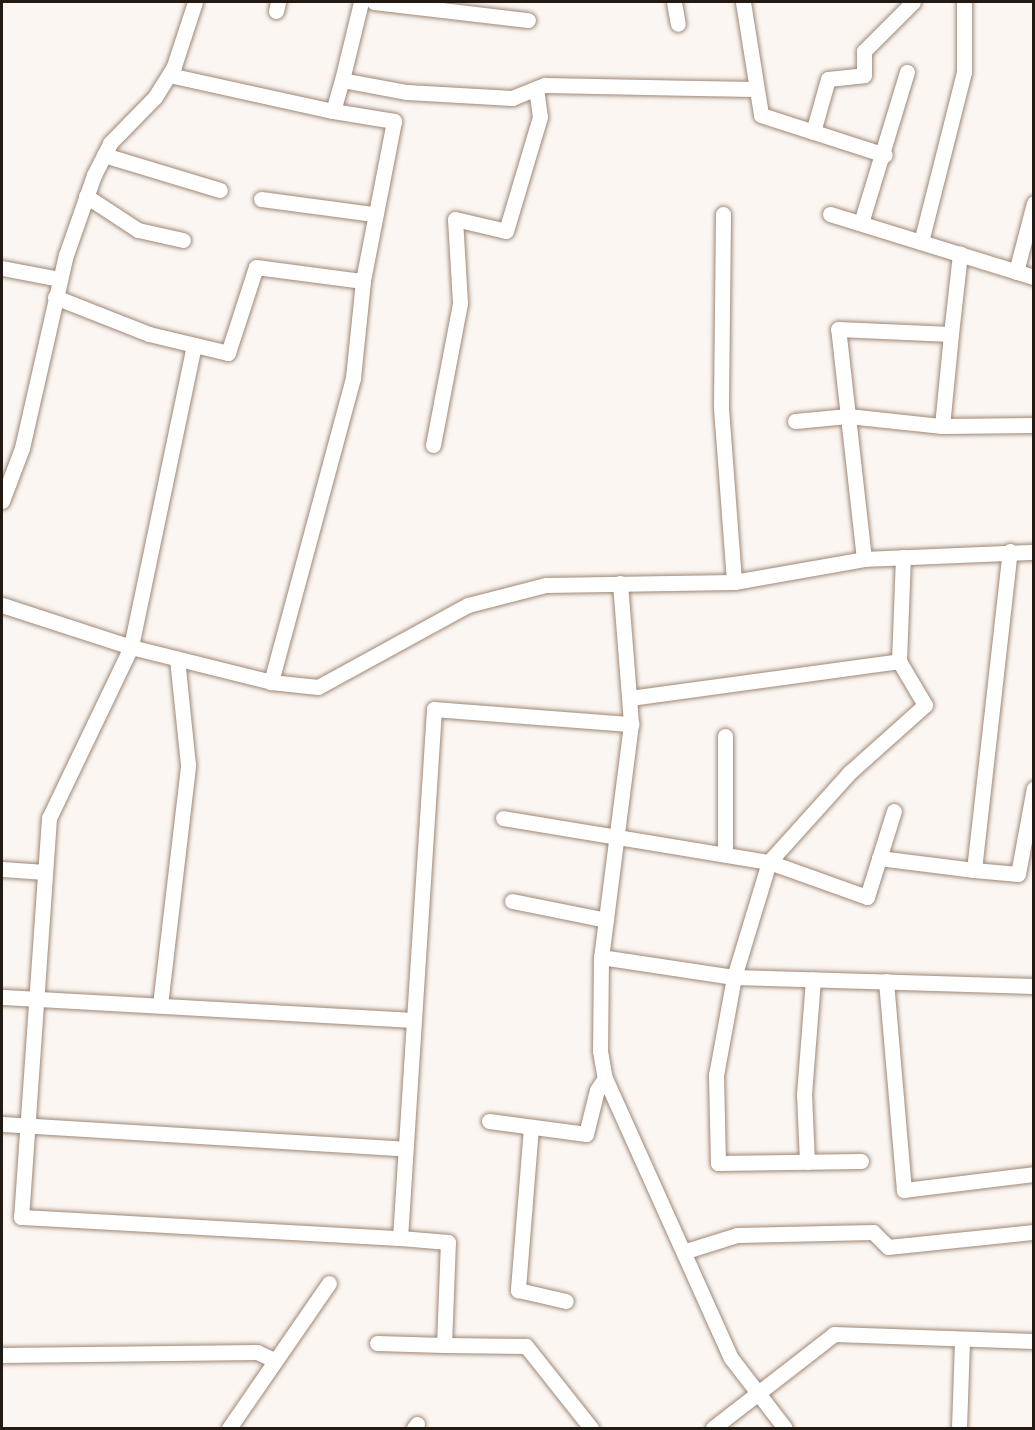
<!DOCTYPE html>
<html>
<head>
<meta charset="utf-8">
<style>
	body { margin:0 }
	#map { position:relative; width:1035px; height:1430px; overflow:hidden; background:#fbf6f2; font-family:Montserrat,sans-serif }
	div>[style] { position:absolute }
	.roads { filter:drop-shadow(0 0 2px #9e8775) drop-shadow(0 0 2px #9e8775) }
	.minor>* { height:15px; margin:-7.5px; padding:0 7.5px; transform-origin:7.5px; border-radius:7.5px; background:#fff }
	span { translate:-50% -50%; white-space:nowrap; text-align:center; line-height:1.15; -webkit-text-stroke:6px #fff; paint-order:stroke }
	.frame { position:absolute; inset:0; border:3px solid #231a13; pointer-events:none }
</style>
</head>
<body>
<div id="map">
	<div class="roads">
		<div class="minor">
			<div style="left:374px;top:2px;width:155px;rotate:6.7deg"></div>
			<div style="left:674px;top:2px;width:22px;rotate:80deg"></div>
			<div style="left:743px;top:2px;width:114px;rotate:80.9deg"></div>
			<div style="left:761px;top:115px;width:130px;rotate:17.9deg"></div>
			<div style="left:276px;top:11px;width:9px;rotate:-77deg"></div>
			<div style="left:169px;top:75px;width:168px;rotate:12.4deg"></div>
			<div style="left:333px;top:111px;width:32px;rotate:-74deg"></div>
			<div style="left:342px;top:80px;width:66px;rotate:10.5deg"></div>
			<div style="left:407px;top:92px;width:105px;rotate:3.3deg"></div>
			<div style="left:512px;top:98px;width:35px;rotate:-22deg"></div>
			<div style="left:545px;top:85px;width:210px;rotate:1.1deg"></div>
			<div style="left:342px;top:80px;width:80px;rotate:-76.3deg"></div>
			<div style="left:333px;top:111px;width:62px;rotate:9.3deg"></div>
			<div style="left:394px;top:121px;width:163px;rotate:101deg"></div>
			<div style="left:813px;top:132px;width:55px;rotate:-74.2deg"></div>
			<div style="left:828px;top:79px;width:36px;rotate:-6deg"></div>
			<div style="left:864px;top:75px;width:24px;rotate:-90deg"></div>
			<div style="left:864px;top:51px;width:69px;rotate:-45deg"></div>
			<div style="left:104px;top:155px;width:121px;rotate:16.8deg"></div>
			<div style="left:86px;top:196px;width:62px;rotate:33.2deg"></div>
			<div style="left:138px;top:230px;width:46px;rotate:12.5deg"></div>
			<div style="left:261px;top:199px;width:114px;rotate:7.6deg"></div>
			<div style="left:723px;top:214px;width:194px;rotate:90.6deg"></div>
			<div style="left:721px;top:408px;width:174px;rotate:85.7deg"></div>
			<div style="left:830px;top:214px;width:214px;rotate:17.2deg"></div>
			<div style="left:861px;top:223px;width:158px;rotate:-73.1deg"></div>
			<div style="left:921px;top:242px;width:175px;rotate:-75.8deg"></div>
			<div style="left:964px;top:72px;width:70px;rotate:-90deg"></div>
			<div style="left:2px;top:268px;width:58px;rotate:10.9deg"></div>
			<div style="left:1016px;top:272px;width:71px;rotate:-75.4deg"></div>
			<div style="left:55px;top:297px;width:101px;rotate:21.5deg"></div>
			<div style="left:149px;top:334px;width:81px;rotate:13.5deg"></div>
			<div style="left:228px;top:353px;width:90px;rotate:-72deg"></div>
			<div style="left:256px;top:267px;width:108px;rotate:7.5deg"></div>
			<div style="left:363px;top:281px;width:98px;rotate:95.9deg"></div>
			<div style="left:353px;top:378px;width:315px;rotate:105.1deg"></div>
			<div style="left:194px;top:345px;width:309px;rotate:101.8deg"></div>
			<div style="left:131px;top:647px;width:190px;rotate:115.6deg"></div>
			<div style="left:49px;top:818px;width:400px;rotate:94deg"></div>
			<div style="left:21px;top:1217px;width:380px;rotate:3.2deg"></div>
			<div style="left:400px;top:1238px;width:530px;rotate:-86.32deg"></div>
			<div style="left:434px;top:709px;width:198px;rotate:4.4deg"></div>
			<div style="left:795px;top:421px;width:53px;rotate:-5.4deg"></div>
			<div style="left:848px;top:416px;width:95px;rotate:6.1deg"></div>
			<div style="left:942px;top:426px;width:92px;rotate:-84.4deg"></div>
			<div style="left:942px;top:426px;width:92px;rotate:-0.6deg"></div>
			<div style="left:433px;top:445px;width:145px;rotate:-79.2deg"></div>
			<div style="left:460px;top:303px;width:84px;rotate:-93.4deg"></div>
			<div style="left:455px;top:219px;width:52px;rotate:13.2deg"></div>
			<div style="left:506px;top:231px;width:119px;rotate:-73.4deg"></div>
			<div style="left:540px;top:117px;width:28px;rotate:-98deg"></div>
			<div style="left:2px;top:501px;width:57px;rotate:-69.3deg"></div>
			<div style="left:22px;top:448px;width:198px;rotate:-77.2deg"></div>
			<div style="left:66px;top:255px;width:85px;rotate:-70.7deg"></div>
			<div style="left:94px;top:175px;width:36px;rotate:-63deg"></div>
			<div style="left:110px;top:143px;width:64px;rotate:-45.6deg"></div>
			<div style="left:155px;top:97px;width:36px;rotate:-58deg"></div>
			<div style="left:174px;top:66px;width:67px;rotate:-71.8deg"></div>
			<div style="left:864px;top:559px;width:231px;rotate:-96.4deg"></div>
			<div style="left:838px;top:329px;width:113px;rotate:2.5deg"></div>
			<div style="left:951px;top:334px;width:81px;rotate:-83.6deg"></div>
			<div style="left:620px;top:583px;width:141px;rotate:85.5deg"></div>
			<div style="left:631px;top:724px;width:235px;rotate:97.3deg"></div>
			<div style="left:601px;top:957px;width:94px;rotate:90.6deg"></div>
			<div style="left:600px;top:1051px;width:27px;rotate:80deg"></div>
			<div style="left:605px;top:1078px;width:307px;rotate:65.8deg"></div>
			<div style="left:731px;top:1358px;width:88px;rotate:52.4deg"></div>
			<div style="left:2px;top:605px;width:136px;rotate:18deg"></div>
			<div style="left:131px;top:647px;width:144px;rotate:14deg"></div>
			<div style="left:271px;top:682px;width:47px;rotate:6.1deg"></div>
			<div style="left:318px;top:687px;width:171px;rotate:-28.7deg"></div>
			<div style="left:468px;top:605px;width:81px;rotate:-14.4deg"></div>
			<div style="left:546px;top:585px;width:188px;rotate:-0.9deg"></div>
			<div style="left:734px;top:582px;width:132px;rotate:-10deg"></div>
			<div style="left:864px;top:559px;width:170px;rotate:-2.4deg"></div>
			<div style="left:899px;top:661px;width:104px;rotate:-87.8deg"></div>
			<div style="left:630px;top:698px;width:272px;rotate:-7.8deg"></div>
			<div style="left:899px;top:661px;width:51px;rotate:59.4deg"></div>
			<div style="left:925px;top:705px;width:102px;rotate:138.2deg"></div>
			<div style="left:849px;top:773px;width:120px;rotate:132deg"></div>
			<div style="left:769px;top:862px;width:120px;rotate:106.9deg"></div>
			<div style="left:734px;top:977px;width:100px;rotate:100.4deg"></div>
			<div style="left:716px;top:1075px;width:88px;rotate:88.7deg"></div>
			<div style="left:718px;top:1163px;width:143px;rotate:-0.8deg"></div>
			<div style="left:725px;top:736px;width:118px;rotate:90deg"></div>
			<div style="left:503px;top:818px;width:270px;rotate:9.4deg"></div>
			<div style="left:769px;top:862px;width:104px;rotate:19.7deg"></div>
			<div style="left:867px;top:897px;width:90px;rotate:-72.6deg"></div>
			<div style="left:879px;top:858px;width:96px;rotate:7.2deg"></div>
			<div style="left:974px;top:870px;width:321px;rotate:-83.6deg"></div>
			<div style="left:2px;top:869px;width:43px;rotate:4deg"></div>
			<div style="left:974px;top:870px;width:44px;rotate:5.2deg"></div>
			<div style="left:1018px;top:874px;width:87px;rotate:-79.5deg"></div>
			<div style="left:512px;top:901px;width:96px;rotate:11.4deg"></div>
			<div style="left:601px;top:957px;width:134px;rotate:8.6deg"></div>
			<div style="left:734px;top:977px;width:300px;rotate:1.7deg"></div>
			<div style="left:886px;top:981px;width:210px;rotate:85.1deg"></div>
			<div style="left:904px;top:1190px;width:131px;rotate:-7deg"></div>
			<div style="left:2px;top:997px;width:409px;rotate:3.2deg"></div>
			<div style="left:160px;top:1005px;width:242px;rotate:-83.3deg"></div>
			<div style="left:188px;top:765px;width:107px;rotate:-95.9deg"></div>
			<div style="left:489px;top:1121px;width:98px;rotate:7.6deg"></div>
			<div style="left:586px;top:1134px;width:45px;rotate:-76deg"></div>
			<div style="left:597px;top:1090px;width:14px;rotate:-56deg"></div>
			<div style="left:2px;top:1124px;width:404px;rotate:3.5deg"></div>
			<div style="left:531px;top:1127px;width:164px;rotate:94.6deg"></div>
			<div style="left:518px;top:1290px;width:49px;rotate:12.9deg"></div>
			<div style="left:807px;top:1162px;width:68px;rotate:-92.5deg"></div>
			<div style="left:804px;top:1094px;width:115px;rotate:-85.5deg"></div>
			<div style="left:686px;top:1251px;width:53px;rotate:-17.4deg"></div>
			<div style="left:737px;top:1235px;width:136px;rotate:-1.3deg"></div>
			<div style="left:873px;top:1232px;width:21px;rotate:45deg"></div>
			<div style="left:888px;top:1247px;width:147px;rotate:-5.9deg"></div>
			<div style="left:377px;top:1343px;width:67px;rotate:1.7deg"></div>
			<div style="left:444px;top:1345px;width:103px;rotate:-87.8deg"></div>
			<div style="left:448px;top:1242px;width:48px;rotate:-175.2deg"></div>
			<div style="left:444px;top:1345px;width:82px;rotate:0.7deg"></div>
			<div style="left:526px;top:1346px;width:105px;rotate:51.6deg"></div>
			<div style="left:2px;top:1355px;width:255px;rotate:-0.7deg"></div>
			<div style="left:257px;top:1352px;width:17px;rotate:25deg"></div>
			<div style="left:229px;top:1428px;width:176px;rotate:-55.4deg"></div>
			<div style="left:414px;top:1428px;width:5px;rotate:-53deg"></div>
			<div style="left:713px;top:1428px;width:153px;rotate:-37.8deg"></div>
			<div style="left:834px;top:1334px;width:200px;rotate:2deg"></div>
			<div style="left:959px;top:1428px;width:85px;rotate:-88deg"></div>
		</div>
	</div>
	<div class="frame"></div>
</div>
</body>
</html>
